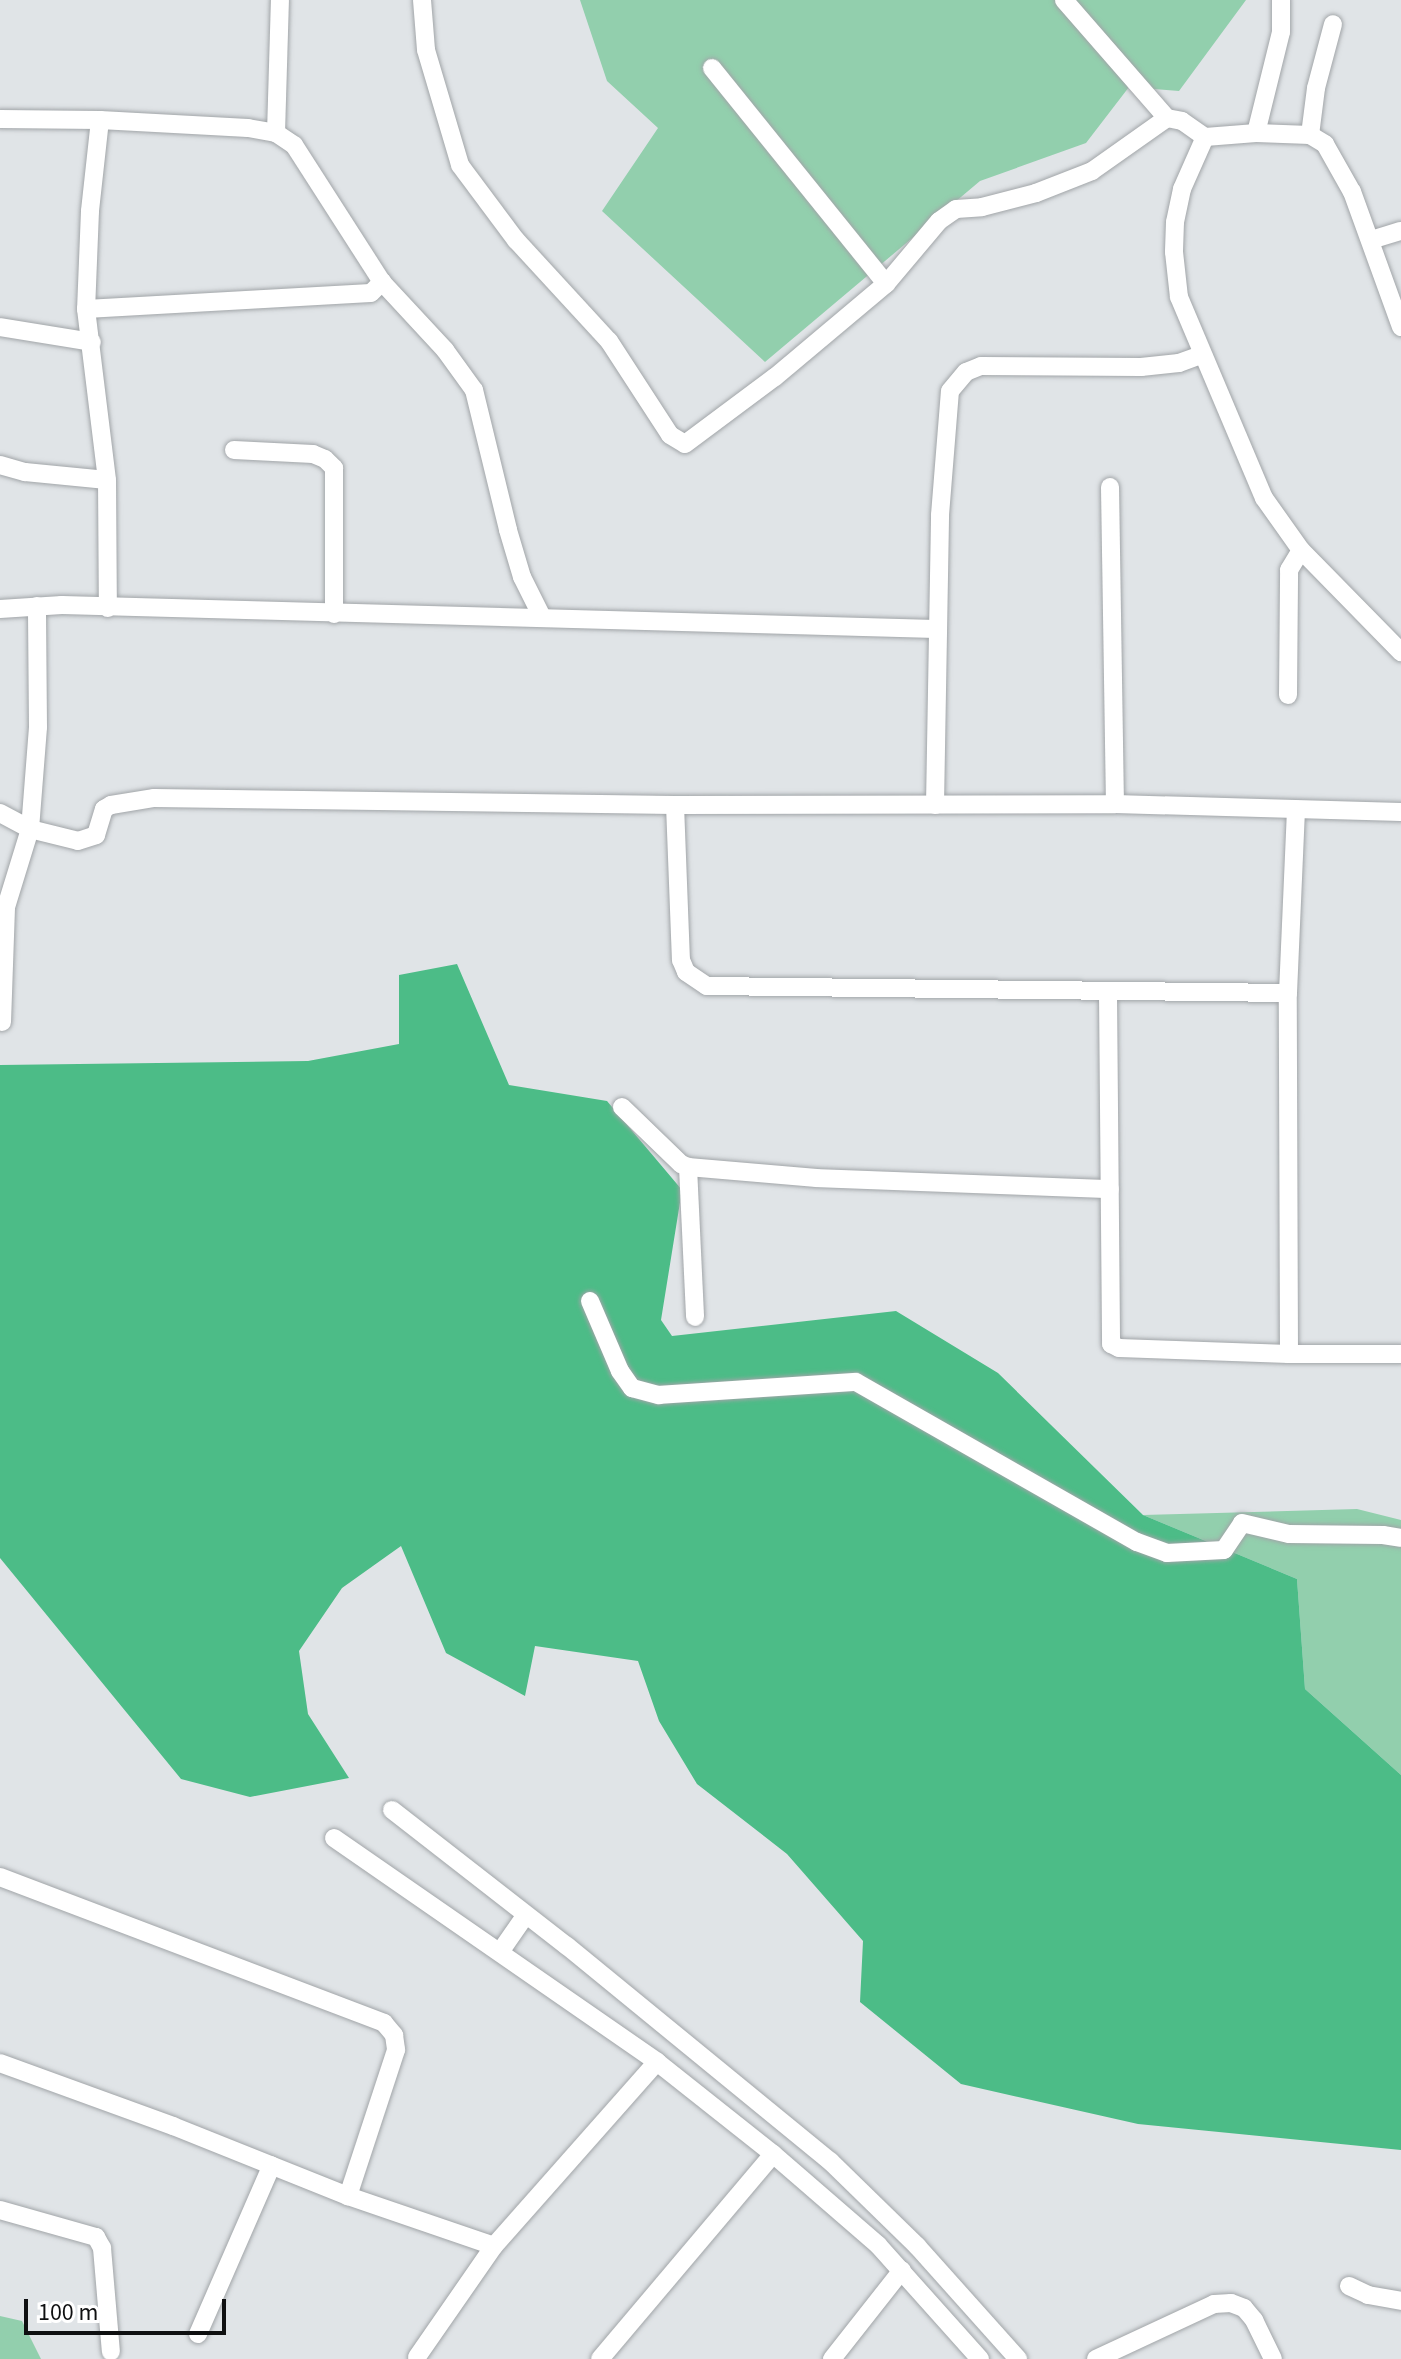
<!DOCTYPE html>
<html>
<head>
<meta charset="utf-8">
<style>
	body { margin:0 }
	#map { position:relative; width:1401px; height:2359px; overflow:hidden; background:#e0e4e7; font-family:"Source Sans 3",sans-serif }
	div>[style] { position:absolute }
	.green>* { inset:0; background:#92cfad }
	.forest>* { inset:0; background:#4cbc87 }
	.roads { filter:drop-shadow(0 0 2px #a1a5a8) drop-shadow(0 0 2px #a1a5a8) }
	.minor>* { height:18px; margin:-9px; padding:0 9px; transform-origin:9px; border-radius:9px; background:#fff }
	span { translate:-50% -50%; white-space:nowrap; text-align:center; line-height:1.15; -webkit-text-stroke:7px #fff; paint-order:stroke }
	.scale { position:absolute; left:24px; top:2299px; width:202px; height:36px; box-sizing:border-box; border:4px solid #0f1011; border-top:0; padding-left:10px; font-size:24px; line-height:28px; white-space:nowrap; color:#0f1011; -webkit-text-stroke:6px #fff; paint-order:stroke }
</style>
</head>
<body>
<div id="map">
	<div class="green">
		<div style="clip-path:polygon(580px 0,1246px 0,1179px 91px,1129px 87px,1086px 143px,980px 181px,765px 362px,602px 211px,658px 128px,607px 81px)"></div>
		<div style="clip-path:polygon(1357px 1509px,1401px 1520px,1401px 1775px,1305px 1689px,1297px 1579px,1143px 1515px)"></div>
		<div style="clip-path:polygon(0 2316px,22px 2321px,41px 2359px,0 2359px)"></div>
	</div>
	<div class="forest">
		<div style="clip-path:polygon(457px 964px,509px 1085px,607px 1101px,682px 1190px,661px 1320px,672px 1336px,896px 1311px,998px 1373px,1143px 1515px,1297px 1579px,1305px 1689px,1401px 1775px,1401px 2150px,1138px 2124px,961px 2084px,860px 2002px,863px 1941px,787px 1854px,697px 1784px,659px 1721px,638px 1661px,535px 1646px,525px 1696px,446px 1653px,401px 1546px,342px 1588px,299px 1651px,308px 1714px,349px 1778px,250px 1797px,181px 1779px,0 1558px,0 1065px,308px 1061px,399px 1044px,399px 975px)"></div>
	</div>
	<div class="roads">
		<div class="minor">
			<div style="left:422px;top:0;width:50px;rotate:85.4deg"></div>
			<div style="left:426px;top:50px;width:120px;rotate:73.5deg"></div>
			<div style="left:460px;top:165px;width:94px;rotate:53.3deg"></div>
			<div style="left:516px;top:240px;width:137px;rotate:47.4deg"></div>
			<div style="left:609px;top:341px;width:112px;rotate:57deg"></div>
			<div style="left:670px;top:435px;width:17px;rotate:31deg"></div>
			<div style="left:685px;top:444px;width:112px;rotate:-36.7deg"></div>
			<div style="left:775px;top:377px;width:145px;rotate:-40deg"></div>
			<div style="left:886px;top:284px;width:82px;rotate:-49.9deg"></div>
			<div style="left:939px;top:221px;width:21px;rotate:-35deg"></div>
			<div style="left:956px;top:209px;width:26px;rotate:-4deg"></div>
			<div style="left:982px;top:207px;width:56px;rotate:-14.5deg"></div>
			<div style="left:1036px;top:193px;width:60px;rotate:-21.4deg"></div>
			<div style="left:1092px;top:171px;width:92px;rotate:-35.2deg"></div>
			<div style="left:1167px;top:118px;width:15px;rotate:11deg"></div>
			<div style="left:1182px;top:121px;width:28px;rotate:35deg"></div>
			<div style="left:1064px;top:0;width:157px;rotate:48.9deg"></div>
			<div style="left:712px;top:68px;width:277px;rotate:51.1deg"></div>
			<div style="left:0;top:119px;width:100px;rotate:0.6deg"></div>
			<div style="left:100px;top:120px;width:148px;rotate:3.1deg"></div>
			<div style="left:248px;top:128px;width:28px;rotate:10deg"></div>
			<div style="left:276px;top:133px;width:22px;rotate:34deg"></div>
			<div style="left:294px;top:145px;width:163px;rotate:57.3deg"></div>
			<div style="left:382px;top:282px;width:93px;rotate:47.2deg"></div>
			<div style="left:445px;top:350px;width:49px;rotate:54.1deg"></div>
			<div style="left:474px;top:390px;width:144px;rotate:76.3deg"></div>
			<div style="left:508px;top:530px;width:49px;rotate:73.4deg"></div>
			<div style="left:522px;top:577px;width:45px;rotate:63.4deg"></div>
			<div style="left:100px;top:120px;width:92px;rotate:96.3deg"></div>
			<div style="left:90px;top:211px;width:98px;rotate:92.3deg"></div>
			<div style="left:86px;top:309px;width:172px;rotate:83deg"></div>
			<div style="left:107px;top:480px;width:128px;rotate:89.6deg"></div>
			<div style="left:276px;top:133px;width:133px;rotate:-88.3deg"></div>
			<div style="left:1256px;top:133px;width:104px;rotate:-76.1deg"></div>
			<div style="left:1281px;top:32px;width:32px;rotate:-90deg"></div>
			<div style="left:1310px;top:135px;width:47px;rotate:-82.7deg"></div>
			<div style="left:1316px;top:88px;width:66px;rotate:-75.1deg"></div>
			<div style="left:1371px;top:240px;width:31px;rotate:-17deg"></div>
			<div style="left:86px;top:309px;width:285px;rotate:-3.2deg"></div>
			<div style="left:371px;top:293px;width:16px;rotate:-45deg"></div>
			<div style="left:0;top:327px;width:93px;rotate:9.3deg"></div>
			<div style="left:1401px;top:327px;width:144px;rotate:-109.9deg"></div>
			<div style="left:1352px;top:192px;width:55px;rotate:-119.4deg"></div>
			<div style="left:1325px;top:144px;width:17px;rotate:-149deg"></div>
			<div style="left:1310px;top:135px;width:54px;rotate:-177.9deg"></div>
			<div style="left:1256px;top:133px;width:51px;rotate:175.5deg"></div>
			<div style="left:1205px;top:137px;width:57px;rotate:113.9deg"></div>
			<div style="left:1182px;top:189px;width:34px;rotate:102deg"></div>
			<div style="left:1175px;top:222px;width:30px;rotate:92deg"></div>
			<div style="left:1174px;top:252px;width:45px;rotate:83.7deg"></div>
			<div style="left:1179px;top:297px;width:218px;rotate:67.1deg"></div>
			<div style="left:1264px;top:498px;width:64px;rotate:54.6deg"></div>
			<div style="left:1301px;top:550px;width:143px;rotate:45.6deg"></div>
			<div style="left:234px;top:450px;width:79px;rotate:2.9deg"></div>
			<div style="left:313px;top:454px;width:13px;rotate:23deg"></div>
			<div style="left:325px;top:459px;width:13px;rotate:45deg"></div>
			<div style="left:334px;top:468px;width:146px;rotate:90deg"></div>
			<div style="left:0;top:465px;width:26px;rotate:16deg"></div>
			<div style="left:25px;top:472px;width:82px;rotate:5.6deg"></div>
			<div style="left:1110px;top:487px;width:317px;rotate:89.1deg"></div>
			<div style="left:0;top:609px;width:62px;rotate:-3.7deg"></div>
			<div style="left:62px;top:605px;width:874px;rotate:1.57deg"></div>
			<div style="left:1288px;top:695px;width:125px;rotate:-89.5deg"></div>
			<div style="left:1289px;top:570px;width:23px;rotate:-59deg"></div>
			<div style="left:675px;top:805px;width:155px;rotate:87.8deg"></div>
			<div style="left:681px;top:960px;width:13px;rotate:67deg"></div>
			<div style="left:686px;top:972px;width:25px;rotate:34deg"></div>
			<div style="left:707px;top:986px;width:581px;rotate:0.69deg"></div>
			<div style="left:935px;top:805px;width:290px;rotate:-89deg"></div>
			<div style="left:940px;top:515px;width:124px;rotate:-85.4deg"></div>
			<div style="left:950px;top:391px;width:25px;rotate:-50deg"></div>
			<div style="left:966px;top:372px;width:16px;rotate:-22deg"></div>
			<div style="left:981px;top:366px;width:160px;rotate:0.4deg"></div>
			<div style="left:1141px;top:367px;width:38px;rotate:-6deg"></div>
			<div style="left:1179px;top:363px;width:23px;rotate:-20deg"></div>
			<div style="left:0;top:813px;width:34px;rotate:28deg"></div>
			<div style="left:30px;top:829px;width:49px;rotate:14deg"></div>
			<div style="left:78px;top:841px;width:19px;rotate:-18deg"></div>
			<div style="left:96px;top:835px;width:27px;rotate:-73deg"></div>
			<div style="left:104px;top:809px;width:8px;rotate:-30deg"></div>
			<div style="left:111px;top:805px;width:44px;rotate:-9.2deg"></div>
			<div style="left:154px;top:798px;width:521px;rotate:0.77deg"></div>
			<div style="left:675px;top:805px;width:440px;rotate:-0.1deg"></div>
			<div style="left:1115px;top:804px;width:286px;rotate:1.6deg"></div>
			<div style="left:1108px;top:993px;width:351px;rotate:89.5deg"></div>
			<div style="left:1111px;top:1344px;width:9px;rotate:27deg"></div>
			<div style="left:1119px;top:1348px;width:170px;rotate:2deg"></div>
			<div style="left:1289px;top:1354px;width:112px"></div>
			<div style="left:2px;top:1022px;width:115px;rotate:-88deg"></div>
			<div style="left:6px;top:907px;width:82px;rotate:-72.9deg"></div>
			<div style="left:30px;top:829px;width:102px;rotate:-85.5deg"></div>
			<div style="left:38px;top:727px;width:121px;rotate:-90.5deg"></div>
			<div style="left:622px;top:1107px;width:82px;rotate:44deg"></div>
			<div style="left:681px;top:1164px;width:8px;rotate:23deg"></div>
			<div style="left:688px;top:1167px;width:129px;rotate:4.9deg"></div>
			<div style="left:817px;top:1178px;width:293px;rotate:2.2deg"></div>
			<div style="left:688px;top:1167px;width:150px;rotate:87.3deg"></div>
			<div style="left:590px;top:1301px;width:76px;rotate:66.8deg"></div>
			<div style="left:620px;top:1371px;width:21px;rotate:55deg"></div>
			<div style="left:632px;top:1388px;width:28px;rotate:15deg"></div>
			<div style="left:659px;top:1395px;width:197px;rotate:-3.8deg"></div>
			<div style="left:856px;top:1382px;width:323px;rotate:29.7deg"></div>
			<div style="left:1137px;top:1542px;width:32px;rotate:20deg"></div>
			<div style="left:1167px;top:1553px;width:57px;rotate:-3deg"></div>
			<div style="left:1224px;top:1550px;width:32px;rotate:-56deg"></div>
			<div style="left:1242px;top:1523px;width:48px;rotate:13.2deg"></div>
			<div style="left:1289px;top:1534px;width:94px;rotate:0.6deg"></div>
			<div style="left:1383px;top:1535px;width:18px;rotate:9deg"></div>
			<div style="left:1289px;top:1354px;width:361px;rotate:-90.2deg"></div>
			<div style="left:1288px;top:993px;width:184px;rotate:-87.5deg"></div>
			<div style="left:392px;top:1810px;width:222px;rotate:37.9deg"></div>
			<div style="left:567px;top:1946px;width:340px;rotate:39.3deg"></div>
			<div style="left:830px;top:2161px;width:122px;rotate:44.3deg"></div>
			<div style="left:917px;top:2246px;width:152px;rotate:48.2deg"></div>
			<div style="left:334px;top:1838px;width:393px;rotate:34.7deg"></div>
			<div style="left:657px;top:2062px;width:148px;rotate:38.4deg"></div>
			<div style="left:773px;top:2154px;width:139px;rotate:40.9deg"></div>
			<div style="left:878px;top:2245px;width:153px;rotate:48.2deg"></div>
			<div style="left:0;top:1877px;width:411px;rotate:20.8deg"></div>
			<div style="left:384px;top:2023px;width:16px;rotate:50deg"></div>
			<div style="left:394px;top:2035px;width:15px;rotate:82deg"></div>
			<div style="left:396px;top:2050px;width:154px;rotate:108.2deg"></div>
			<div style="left:500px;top:1952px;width:44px;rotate:-55.2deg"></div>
			<div style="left:0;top:2063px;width:184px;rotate:20deg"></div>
			<div style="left:173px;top:2126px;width:188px;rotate:21.8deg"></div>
			<div style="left:348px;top:2196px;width:154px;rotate:18.9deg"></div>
			<div style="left:0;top:2210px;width:100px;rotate:15.7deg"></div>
			<div style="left:96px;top:2237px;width:13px;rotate:61deg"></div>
			<div style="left:102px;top:2248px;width:104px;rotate:85.1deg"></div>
			<div style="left:1349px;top:2286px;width:21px;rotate:25deg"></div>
			<div style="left:1368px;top:2295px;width:34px;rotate:10deg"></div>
			<div style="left:198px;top:2334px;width:184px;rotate:-66.4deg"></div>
			<div style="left:417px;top:2357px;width:135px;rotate:-55.3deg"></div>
			<div style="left:494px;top:2246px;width:246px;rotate:-48.5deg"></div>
			<div style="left:600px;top:2359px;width:268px;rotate:-49.8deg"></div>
			<div style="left:832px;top:2359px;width:113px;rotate:-51.8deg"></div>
			<div style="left:1096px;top:2359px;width:130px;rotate:-25deg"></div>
			<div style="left:1214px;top:2304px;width:17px;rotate:-3deg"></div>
			<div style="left:1231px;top:2303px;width:14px;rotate:21deg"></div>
			<div style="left:1244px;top:2308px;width:16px;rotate:50deg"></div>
			<div style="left:1254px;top:2320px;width:43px;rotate:64deg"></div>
		</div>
	</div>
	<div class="scale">100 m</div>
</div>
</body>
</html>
